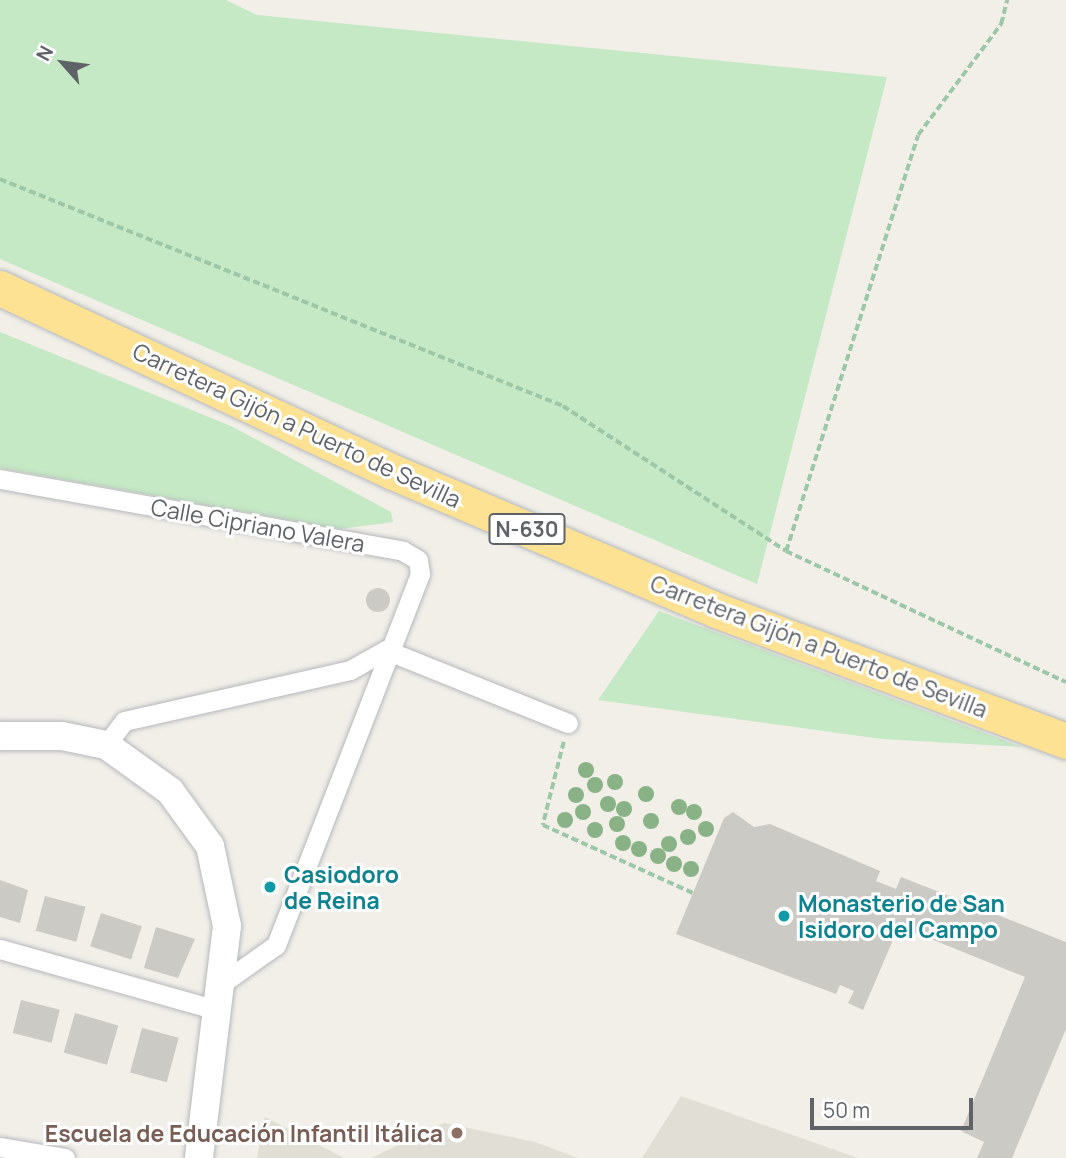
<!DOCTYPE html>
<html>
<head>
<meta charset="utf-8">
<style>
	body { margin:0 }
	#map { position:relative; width:1066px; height:1158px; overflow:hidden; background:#f1efe8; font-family:Manrope,sans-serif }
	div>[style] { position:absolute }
	.education>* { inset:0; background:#e1ded6 }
	.green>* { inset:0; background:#c5e8c5 }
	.building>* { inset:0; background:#cccac5; transform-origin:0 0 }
	.round { border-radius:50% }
	.path>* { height:3.5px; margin-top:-1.75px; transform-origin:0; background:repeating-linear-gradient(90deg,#9cc7a9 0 7px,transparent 0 10.5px) }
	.roads { filter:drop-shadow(0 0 2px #b5b8bc) drop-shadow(0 0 2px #b5b8bc) }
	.street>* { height:19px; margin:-9.5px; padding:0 9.5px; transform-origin:9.5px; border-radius:9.5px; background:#fff }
	.secondary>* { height:28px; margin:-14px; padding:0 14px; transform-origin:14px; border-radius:14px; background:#fff }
	.highway>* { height:35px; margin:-17.5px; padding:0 17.5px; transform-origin:17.5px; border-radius:17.5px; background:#fde293 }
	.trees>* { width:16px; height:16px; margin:-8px; border-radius:50%; background:#89b387 }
	.dots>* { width:19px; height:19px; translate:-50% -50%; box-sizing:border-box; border:4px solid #fff; border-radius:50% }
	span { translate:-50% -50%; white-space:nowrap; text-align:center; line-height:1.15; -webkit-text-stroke:6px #fff; paint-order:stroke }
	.shield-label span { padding:2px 5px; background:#fff; border:2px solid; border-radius:5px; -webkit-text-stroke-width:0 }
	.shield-label { font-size:21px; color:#5f6368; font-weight:700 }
	.street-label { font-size:23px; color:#5f6368 }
	.culture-label { font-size:23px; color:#0d838f; font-weight:700 }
	.left { translate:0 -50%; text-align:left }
	.education-label { font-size:23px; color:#785e54; font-weight:700 }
	.right { translate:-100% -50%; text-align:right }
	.north { position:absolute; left:28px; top:28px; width:70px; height:70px; -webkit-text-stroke:5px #fff; paint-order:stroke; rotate:298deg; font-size:19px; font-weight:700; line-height:28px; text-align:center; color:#5f6368 }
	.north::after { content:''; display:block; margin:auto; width:24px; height:32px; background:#5f6368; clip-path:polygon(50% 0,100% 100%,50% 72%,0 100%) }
	.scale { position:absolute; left:810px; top:1098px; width:163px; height:32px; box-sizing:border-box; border:4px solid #5f6368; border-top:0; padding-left:9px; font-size:21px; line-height:24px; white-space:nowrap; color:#5f6368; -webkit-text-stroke:5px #fff; paint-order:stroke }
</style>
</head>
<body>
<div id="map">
	<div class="education">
		<div style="clip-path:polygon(681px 1096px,858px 1158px,642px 1158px)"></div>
		<div style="clip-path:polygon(265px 1117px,344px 1158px,257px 1158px)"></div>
		<div style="clip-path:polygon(444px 1123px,535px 1142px,578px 1158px,371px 1158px)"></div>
	</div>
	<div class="green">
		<div style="clip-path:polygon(0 0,226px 0,257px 15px,887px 77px,757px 584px,0 259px)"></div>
		<div style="clip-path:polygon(0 332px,231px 426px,391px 512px,393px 522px,340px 529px,0 468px)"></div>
		<div style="clip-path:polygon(659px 611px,1022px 747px,882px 739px,598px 700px)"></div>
	</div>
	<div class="building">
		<div class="round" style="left:366px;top:588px;width:24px;height:24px"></div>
		<div style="clip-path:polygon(733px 812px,754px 827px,770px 824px,880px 871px,876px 881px,896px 889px,901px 877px,1066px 942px,1066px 1029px,1012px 1158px,977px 1158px,984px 1142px,961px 1131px,1025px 977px,899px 926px,863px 1010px,848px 1003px,854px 991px,840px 985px,836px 994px,676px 934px,724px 818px)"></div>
		<div style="clip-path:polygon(0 880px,28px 890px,20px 923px,0 917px)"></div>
		<div style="left:45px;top:896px;width:42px;height:36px;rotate:15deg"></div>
		<div style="left:101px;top:913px;width:43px;height:35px;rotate:18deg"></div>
		<div style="clip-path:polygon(156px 927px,195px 939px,178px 978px,144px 968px)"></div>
		<div style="left:21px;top:1000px;width:40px;height:34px;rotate:14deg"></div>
		<div style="left:75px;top:1013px;width:45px;height:41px;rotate:16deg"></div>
		<div style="left:142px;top:1028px;width:38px;height:46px;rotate:15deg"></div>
	</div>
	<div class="path">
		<div style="left:0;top:179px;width:607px;rotate:21.96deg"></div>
		<div style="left:563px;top:406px;width:266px;rotate:33deg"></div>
		<div style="left:786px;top:551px;width:309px;rotate:25.1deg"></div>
		<div style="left:786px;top:551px;width:436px;rotate:-72.4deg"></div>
		<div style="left:918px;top:135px;width:139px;rotate:-53.2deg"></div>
		<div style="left:1001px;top:24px;width:25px;rotate:-76deg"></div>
		<div style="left:564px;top:742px;width:86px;rotate:104.2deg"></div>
		<div style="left:543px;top:825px;width:165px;rotate:24.4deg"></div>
	</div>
	<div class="roads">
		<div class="street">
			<div style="left:0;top:479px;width:409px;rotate:10.1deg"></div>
			<div style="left:403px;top:551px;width:17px;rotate:31deg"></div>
			<div style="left:418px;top:560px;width:14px;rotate:82deg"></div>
			<div style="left:420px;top:574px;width:398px;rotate:111.2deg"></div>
			<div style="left:276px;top:945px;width:67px;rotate:144.7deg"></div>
			<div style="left:386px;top:650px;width:196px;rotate:21.9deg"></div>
			<div style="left:106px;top:745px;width:30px;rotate:-53deg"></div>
			<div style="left:124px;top:721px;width:232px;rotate:-12.7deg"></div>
			<div style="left:350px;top:670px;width:41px;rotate:-29.1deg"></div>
			<div style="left:0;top:949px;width:225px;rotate:15.7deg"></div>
			<div style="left:0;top:1147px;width:66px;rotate:9.6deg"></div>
		</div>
		<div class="secondary">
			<div style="left:0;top:736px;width:62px"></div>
			<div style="left:62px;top:736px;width:45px;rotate:11.6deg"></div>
			<div style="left:106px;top:745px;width:79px;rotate:35.7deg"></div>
			<div style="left:170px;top:791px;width:68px;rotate:54deg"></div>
			<div style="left:210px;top:846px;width:82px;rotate:78deg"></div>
			<div style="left:227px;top:926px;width:234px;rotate:96.9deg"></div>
		</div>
		<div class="highway">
			<div style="left:0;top:288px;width:434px;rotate:25.1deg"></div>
			<div style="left:393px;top:472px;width:351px;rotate:23.1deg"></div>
			<div style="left:716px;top:610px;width:374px;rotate:20.5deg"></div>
		</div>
	</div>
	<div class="trees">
		<div style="left:586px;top:770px"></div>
		<div style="left:615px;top:782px"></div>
		<div style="left:595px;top:785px"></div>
		<div style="left:646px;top:794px"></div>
		<div style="left:576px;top:795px"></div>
		<div style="left:608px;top:804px"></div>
		<div style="left:679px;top:807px"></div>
		<div style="left:624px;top:809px"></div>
		<div style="left:583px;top:812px"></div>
		<div style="left:694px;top:812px"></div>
		<div style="left:565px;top:820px"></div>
		<div style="left:651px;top:821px"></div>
		<div style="left:617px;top:824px"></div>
		<div style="left:706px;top:829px"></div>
		<div style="left:595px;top:830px"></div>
		<div style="left:688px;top:837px"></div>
		<div style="left:623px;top:843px"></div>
		<div style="left:669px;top:844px"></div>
		<div style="left:639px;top:849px"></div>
		<div style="left:658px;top:856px"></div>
		<div style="left:674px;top:864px"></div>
		<div style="left:691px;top:869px"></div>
	</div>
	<div class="dots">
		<div style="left:270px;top:887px;background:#0f9aa8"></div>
		<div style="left:784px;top:916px;background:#0f9aa8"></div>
		<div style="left:457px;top:1133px;background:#8d6e63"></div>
	</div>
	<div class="shield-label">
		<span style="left:527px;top:529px">N-630</span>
	</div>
	<div class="street-label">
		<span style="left:297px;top:425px;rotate:25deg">Carretera Gijón a Puerto de Sevilla</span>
		<span style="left:258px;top:525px;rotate:10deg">Calle Cipriano Valera</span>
		<span style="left:819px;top:646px;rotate:21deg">Carretera Gijón a Puerto de Sevilla</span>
	</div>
	<div class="culture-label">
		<span class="left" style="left:284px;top:887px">Casiodoro<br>de Reina</span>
		<span class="left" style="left:798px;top:916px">Monasterio de San<br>Isidoro del Campo</span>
	</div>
	<div class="education-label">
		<span class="right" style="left:443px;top:1133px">Escuela de Educación Infantil Itálica</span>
	</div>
	<div class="north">N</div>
	<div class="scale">50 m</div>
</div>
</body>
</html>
